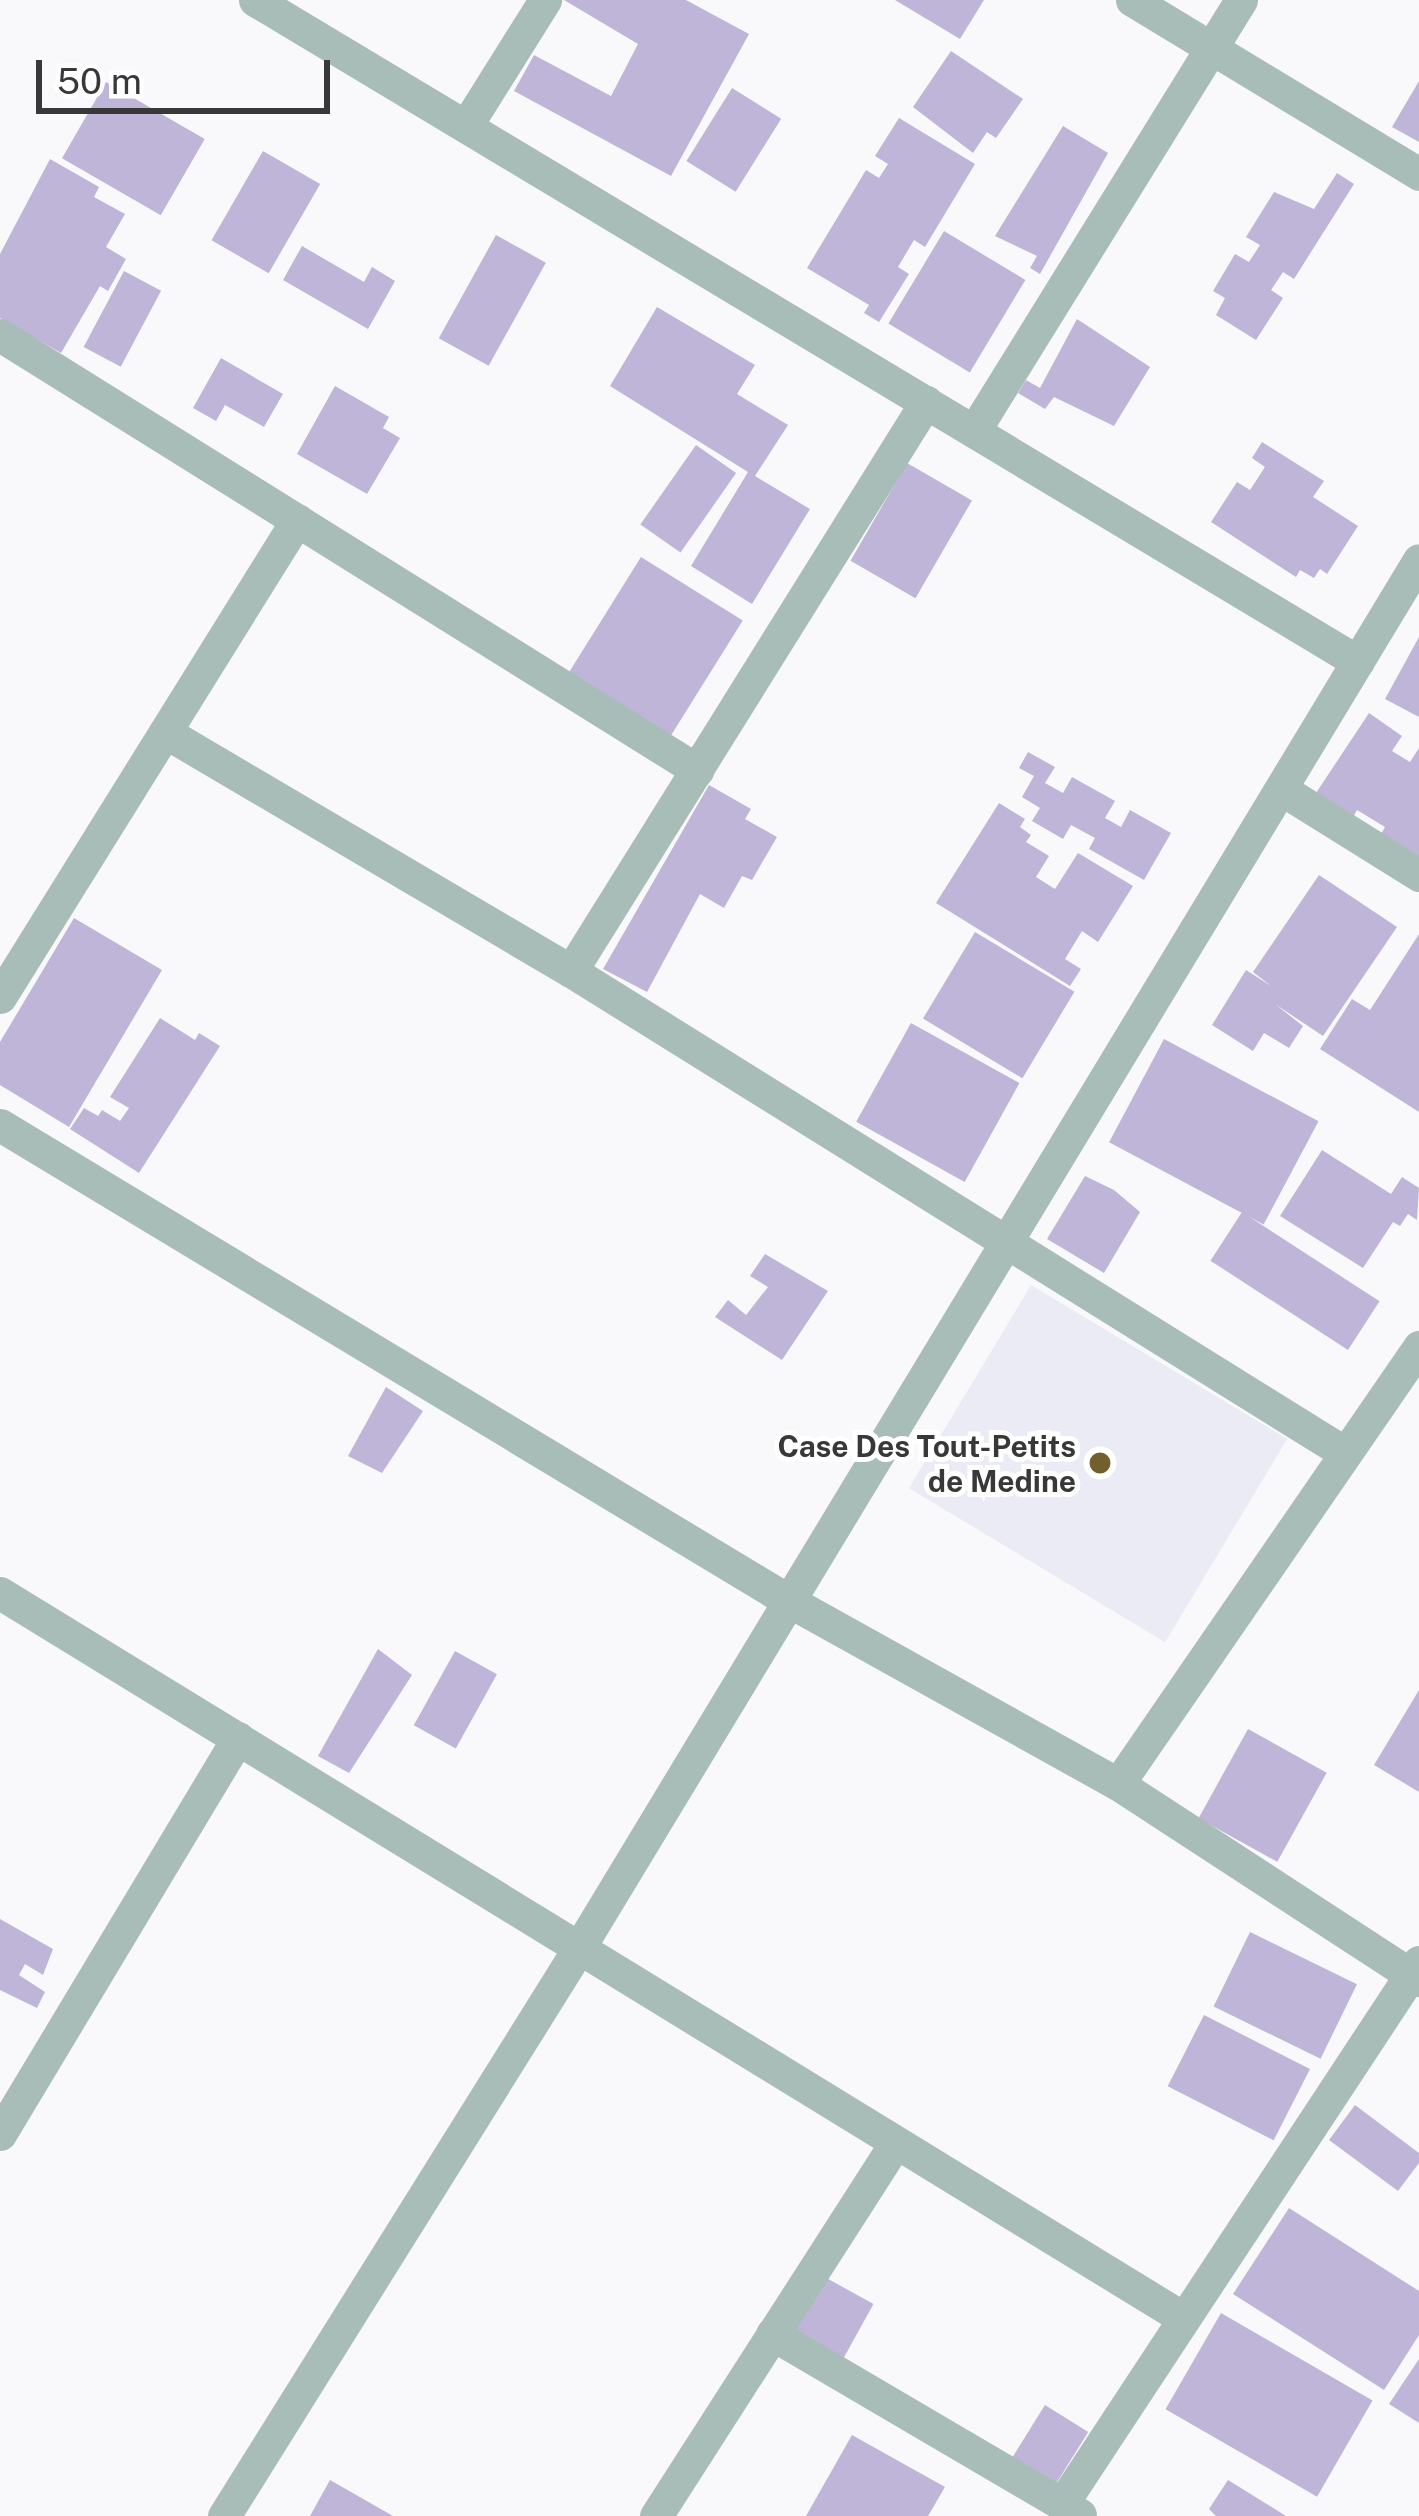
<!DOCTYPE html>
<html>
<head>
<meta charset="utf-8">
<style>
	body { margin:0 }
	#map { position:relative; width:1419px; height:2516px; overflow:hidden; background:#f9f9fc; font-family:"Public Sans",sans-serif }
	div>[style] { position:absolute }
	.built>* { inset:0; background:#ebebf5; transform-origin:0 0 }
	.building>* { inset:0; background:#beb5d9; transform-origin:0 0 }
	.street>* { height:33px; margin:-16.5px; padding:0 16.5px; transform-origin:16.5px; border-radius:16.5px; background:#a9bdb8 }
	.dots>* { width:33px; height:33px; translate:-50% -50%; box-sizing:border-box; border:6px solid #fff; border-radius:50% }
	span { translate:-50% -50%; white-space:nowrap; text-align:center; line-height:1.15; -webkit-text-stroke:10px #fff; paint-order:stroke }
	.poi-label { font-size:30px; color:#383839; font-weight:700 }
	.right { translate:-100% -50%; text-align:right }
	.scale { position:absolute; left:36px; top:60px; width:294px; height:54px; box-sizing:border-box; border:6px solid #383839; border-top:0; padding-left:15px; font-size:36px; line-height:42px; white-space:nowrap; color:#383839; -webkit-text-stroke:9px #fff; paint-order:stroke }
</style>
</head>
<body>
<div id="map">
	<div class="built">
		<div style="left:1031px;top:1285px;width:299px;height:237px;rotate:31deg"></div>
	</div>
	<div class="building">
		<div style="clip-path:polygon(564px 0,686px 0,749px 34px,671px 176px,514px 91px,534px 55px,611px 96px,638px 44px)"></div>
		<div style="clip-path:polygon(895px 0,984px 0,960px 39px)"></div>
		<div style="clip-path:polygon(951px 51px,1023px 99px,996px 138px,987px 132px,973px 153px,913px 107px)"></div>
		<div style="clip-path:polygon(1419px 81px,1419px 142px,1392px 127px)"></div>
		<div style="left:106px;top:82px;width:114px;height:88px;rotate:30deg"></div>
		<div style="left:732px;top:88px;width:58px;height:86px;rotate:32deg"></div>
		<div style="clip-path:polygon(899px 118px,975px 164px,925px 247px,914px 240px,898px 267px,909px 274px,879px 322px,864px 313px,869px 305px,807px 268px,866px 170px,879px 178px,888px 164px,875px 156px)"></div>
		<div style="clip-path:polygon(1063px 126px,1108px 153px,1040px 274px,1030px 268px,1037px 256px,995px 236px)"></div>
		<div style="left:263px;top:151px;width:66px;height:103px;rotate:30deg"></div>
		<div style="clip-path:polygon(50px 159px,99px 187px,94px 197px,125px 214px,106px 247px,126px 259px,108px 291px,100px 286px,61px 353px,0 318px,0 254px)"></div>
		<div style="clip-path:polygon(1337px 173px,1354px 184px,1294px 279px,1283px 272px,1271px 290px,1283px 298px,1256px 340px,1216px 315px,1225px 298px,1213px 291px,1235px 254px,1249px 262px,1260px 245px,1246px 237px,1274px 192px,1314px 209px)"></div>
		<div style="left:944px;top:231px;width:95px;height:108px;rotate:31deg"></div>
		<div style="left:496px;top:235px;width:57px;height:118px;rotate:29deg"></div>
		<div style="clip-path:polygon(302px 246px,364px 282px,372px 267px,395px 281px,368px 329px,283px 280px)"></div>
		<div style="left:124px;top:271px;width:42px;height:86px;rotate:28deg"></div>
		<div style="clip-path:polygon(657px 307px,755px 365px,737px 394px,788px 425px,755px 476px,810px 509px,752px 604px,691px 566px,748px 472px,610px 386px)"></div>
		<div style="clip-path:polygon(1077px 319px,1150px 367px,1114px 426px,1054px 397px,1045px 409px,1018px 393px,1026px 380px,1040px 388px)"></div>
		<div style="clip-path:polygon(221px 358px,283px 394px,264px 427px,225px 405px,216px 421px,193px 408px)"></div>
		<div style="clip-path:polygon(335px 386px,389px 417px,383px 428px,400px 438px,367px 494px,297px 454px)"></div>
		<div style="clip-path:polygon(1262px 442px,1324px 481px,1313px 497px,1358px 526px,1327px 574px,1320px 569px,1314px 578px,1300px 570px,1296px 577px,1211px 522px,1237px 482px,1250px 490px,1265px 467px,1252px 458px)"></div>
		<div style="left:696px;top:445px;width:49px;height:97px;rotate:35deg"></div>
		<div style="left:907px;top:463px;width:75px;height:113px;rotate:30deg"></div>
		<div style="left:641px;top:557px;width:120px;height:139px;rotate:32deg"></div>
		<div style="clip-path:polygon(1419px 637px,1419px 717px,1385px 699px)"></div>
		<div style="clip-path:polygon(1369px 713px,1402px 736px,1392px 751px,1410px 762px,1419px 748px,1419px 861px,1380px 836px,1385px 827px,1357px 810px,1352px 819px,1316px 793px)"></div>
		<div style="clip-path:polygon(1028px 752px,1055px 767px,1045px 783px,1063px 793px,1072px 777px,1115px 801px,1105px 818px,1121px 827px,1130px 810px,1171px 833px,1144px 880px,1089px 849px,1095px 838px,1071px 825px,1063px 839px,1032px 821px,1040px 808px,1022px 797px,1034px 776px,1019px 768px)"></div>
		<div style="clip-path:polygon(709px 785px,751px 809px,745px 819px,777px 837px,752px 880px,742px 876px,724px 908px,700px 894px,647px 992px,603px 969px)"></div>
		<div style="clip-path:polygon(999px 803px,1025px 819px,1020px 827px,1031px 835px,1026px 842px,1049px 856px,1036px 877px,1055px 889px,1078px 853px,1133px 886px,1098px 942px,1082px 931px,1065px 959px,1081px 969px,1070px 986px,936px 903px)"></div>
		<div style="clip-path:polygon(1319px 875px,1397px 927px,1323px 1036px,1275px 1004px,1303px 1026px,1289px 1048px,1264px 1033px,1253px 1051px,1212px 1025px,1246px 970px,1271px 986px,1253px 972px)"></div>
		<div style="clip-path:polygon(74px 918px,162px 970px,69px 1127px,0 1085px,0 1042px)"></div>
		<div style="left:975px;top:932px;width:116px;height:101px;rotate:31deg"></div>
		<div style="clip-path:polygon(1419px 934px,1419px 1112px,1320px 1049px,1352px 999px,1370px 1010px)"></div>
		<div style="clip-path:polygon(160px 1018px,195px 1040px,199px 1033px,220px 1046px,139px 1173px,70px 1129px,84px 1108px,98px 1116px,102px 1110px,120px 1121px,129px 1108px,110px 1097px)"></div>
		<div style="left:911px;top:1023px;width:124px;height:113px;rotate:29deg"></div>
		<div style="left:1164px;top:1039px;width:175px;height:117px;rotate:28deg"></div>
		<div style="clip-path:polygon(1322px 1150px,1391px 1194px,1402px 1177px,1419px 1188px,1417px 1220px,1408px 1214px,1400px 1226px,1393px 1222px,1363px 1268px,1280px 1216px)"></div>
		<div style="clip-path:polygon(1085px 1176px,1114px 1190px,1140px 1212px,1104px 1273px,1047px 1239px)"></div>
		<div style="left:1242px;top:1212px;width:164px;height:58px;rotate:33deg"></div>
		<div style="clip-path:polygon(765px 1254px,828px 1291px,782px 1360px,715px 1317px,728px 1300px,746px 1315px,768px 1287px,750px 1276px)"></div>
		<div style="clip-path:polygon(386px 1387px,423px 1411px,382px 1473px,348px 1456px)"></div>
		<div style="clip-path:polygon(378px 1649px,412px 1675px,349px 1773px,318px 1756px)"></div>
		<div style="left:455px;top:1651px;width:48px;height:85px;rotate:29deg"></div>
		<div style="clip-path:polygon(1419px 1690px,1419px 1792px,1374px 1765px)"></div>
		<div style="left:1248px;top:1729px;width:90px;height:102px;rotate:29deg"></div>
		<div style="clip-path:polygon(0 1919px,53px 1949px,43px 1975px,25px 1964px,19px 1975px,45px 1992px,37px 2008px,0 1990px)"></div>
		<div style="left:1250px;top:1932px;width:119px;height:83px;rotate:26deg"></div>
		<div style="left:1204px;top:2015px;width:119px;height:80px;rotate:27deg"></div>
		<div style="clip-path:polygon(1355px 2105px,1419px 2153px,1419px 2163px,1398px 2191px,1329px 2140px)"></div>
		<div style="clip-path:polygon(1289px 2208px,1419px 2291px,1419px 2335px,1384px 2390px,1233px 2294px)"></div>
		<div style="left:821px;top:2275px;width:60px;height:67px;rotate:29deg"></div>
		<div style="left:1221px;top:2313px;width:175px;height:111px;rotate:30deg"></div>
		<div style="clip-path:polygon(1419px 2359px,1419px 2423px,1389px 2404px)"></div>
		<div style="left:1045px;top:2405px;width:51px;height:63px;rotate:32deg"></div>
		<div style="clip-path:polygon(852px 2435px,945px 2487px,928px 2516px,806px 2516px)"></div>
		<div style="clip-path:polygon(330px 2480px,393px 2516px,310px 2516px)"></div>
		<div style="clip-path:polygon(1228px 2480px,1286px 2516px,1216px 2516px,1209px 2509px)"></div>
	</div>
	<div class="street">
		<div style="left:255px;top:0;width:1286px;rotate:30.97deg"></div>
		<div style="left:1132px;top:0;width:336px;rotate:31.2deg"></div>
		<div style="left:466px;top:126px;width:149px;rotate:-57.9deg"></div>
		<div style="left:0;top:335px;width:822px;rotate:31.97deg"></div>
		<div style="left:974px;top:431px;width:507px;rotate:-58.22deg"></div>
		<div style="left:165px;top:732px;width:471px;rotate:30.5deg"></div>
		<div style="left:571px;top:971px;width:912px;rotate:31.91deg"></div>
		<div style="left:1281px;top:789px;width:163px;rotate:31.9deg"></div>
		<div style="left:571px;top:971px;width:671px;rotate:-58.04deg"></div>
		<div style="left:0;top:997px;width:562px;rotate:-58.09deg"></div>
		<div style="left:0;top:1125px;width:921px;rotate:31.1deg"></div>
		<div style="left:789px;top:1601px;width:376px;rotate:29.1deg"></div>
		<div style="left:1118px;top:1784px;width:359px;rotate:33.1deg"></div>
		<div style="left:0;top:1593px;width:1387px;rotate:31.5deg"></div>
		<div style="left:1118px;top:1784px;width:531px;rotate:-55.44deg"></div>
		<div style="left:0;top:2134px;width:462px;rotate:-59deg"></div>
		<div style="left:772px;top:2334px;width:357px;rotate:30.4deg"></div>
		<div style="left:1062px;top:2504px;width:649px;rotate:-56.63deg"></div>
		<div style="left:224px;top:2516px;width:670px;rotate:-57.99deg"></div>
		<div style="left:579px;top:1948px;width:1622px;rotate:-58.82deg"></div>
		<div style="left:656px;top:2516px;width:442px;rotate:-57.3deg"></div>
	</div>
	<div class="dots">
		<div style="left:1100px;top:1463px;background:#735e2e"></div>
	</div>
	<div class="poi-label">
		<span class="right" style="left:1076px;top:1463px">Case Des Tout-Petits<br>de Medine</span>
	</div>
	<div class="scale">50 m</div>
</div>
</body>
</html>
